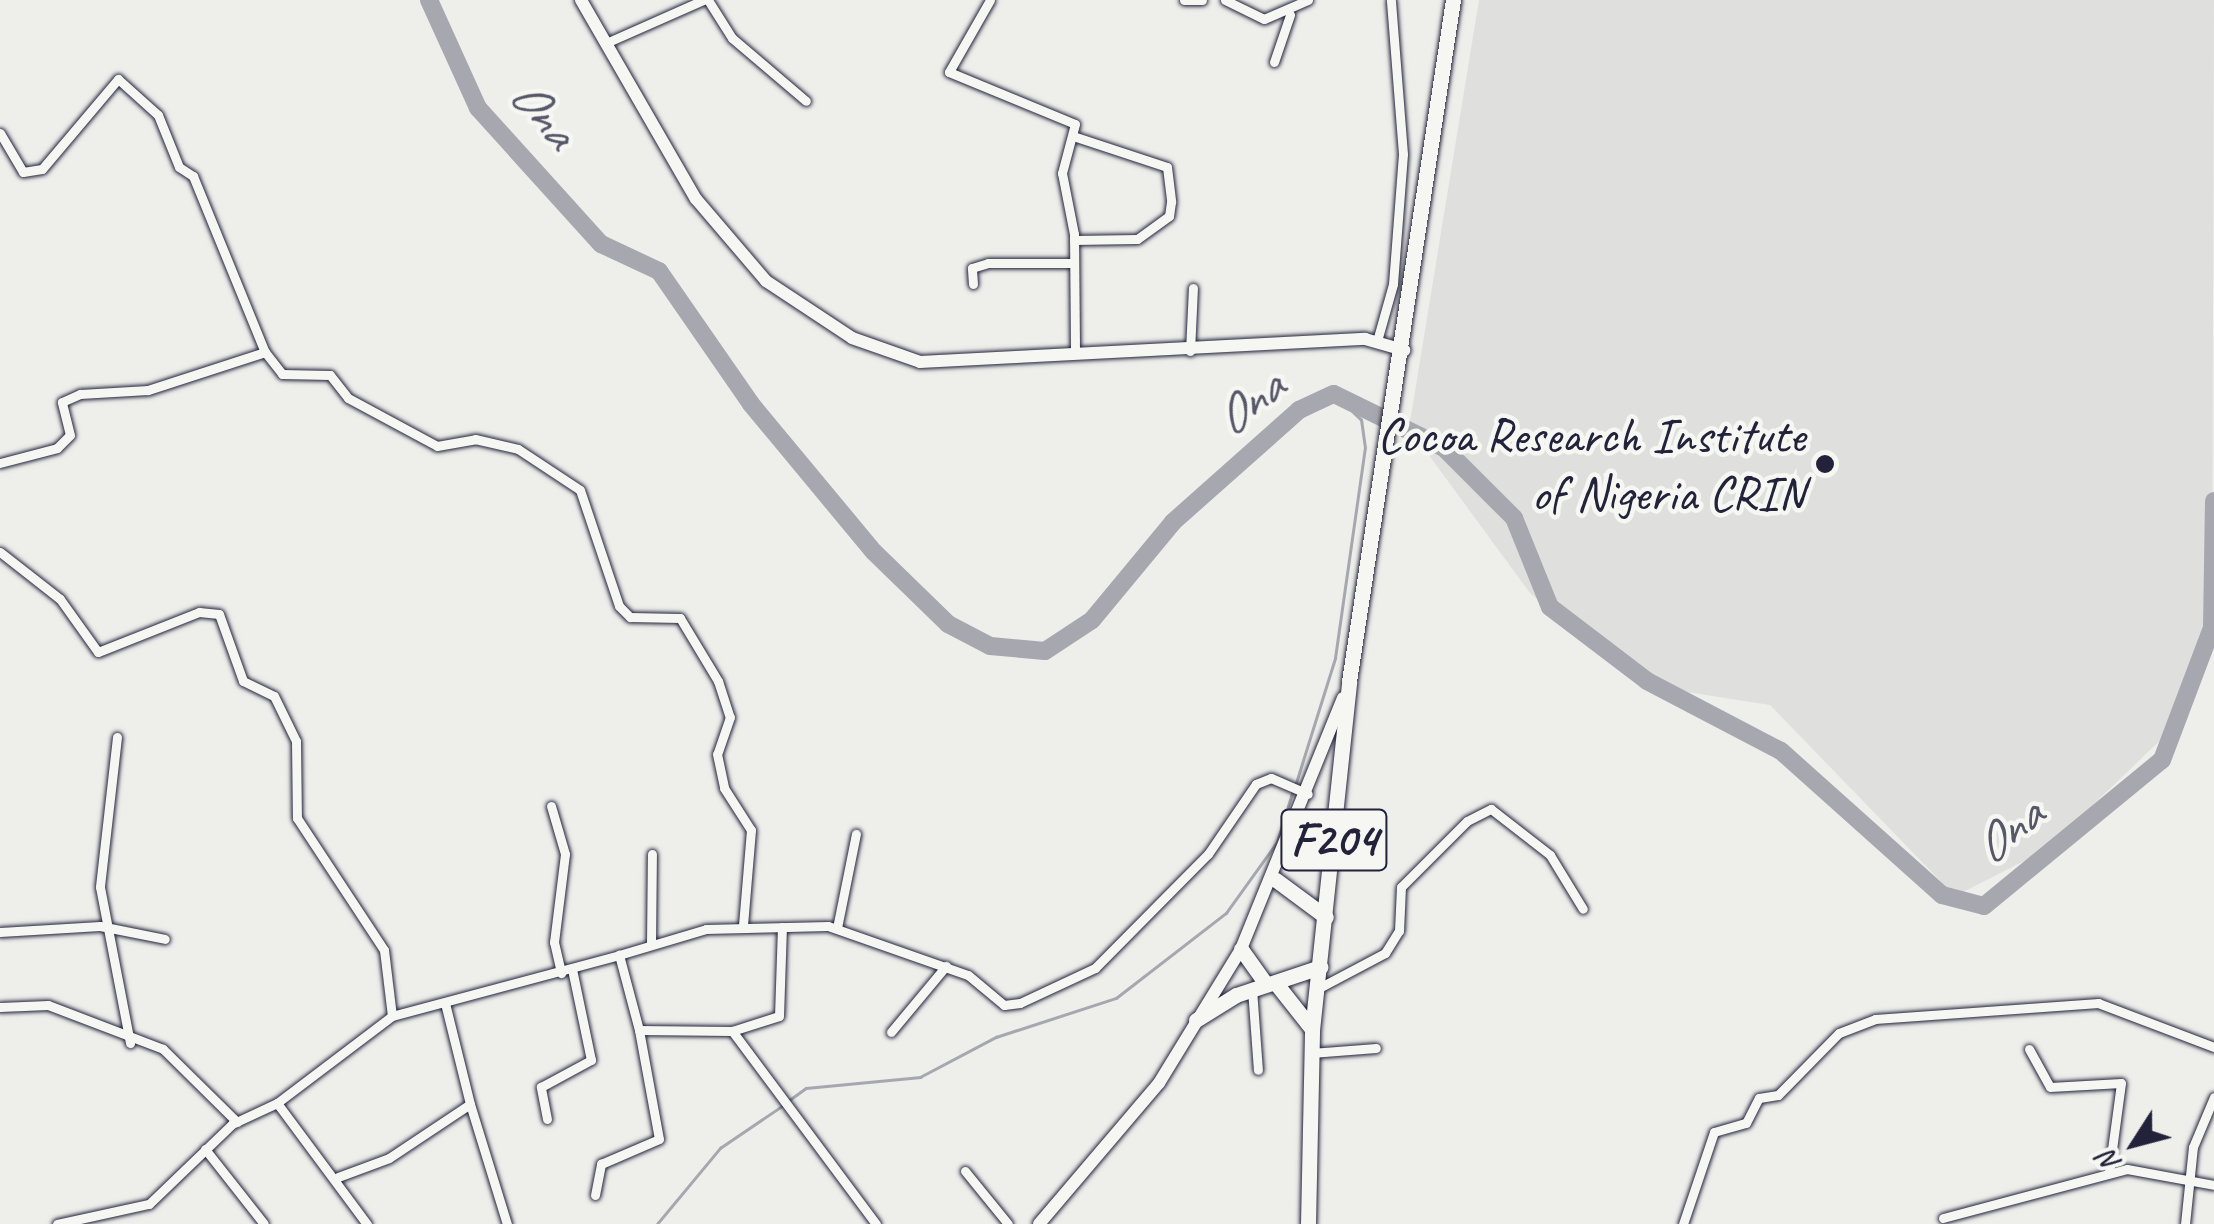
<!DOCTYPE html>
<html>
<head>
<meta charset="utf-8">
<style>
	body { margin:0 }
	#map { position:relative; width:2214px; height:1224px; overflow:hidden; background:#eeeeeb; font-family:Caveat,sans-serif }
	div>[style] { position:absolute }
	.built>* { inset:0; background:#dfdfde }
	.stream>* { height:2.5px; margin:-1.25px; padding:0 1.25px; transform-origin:1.25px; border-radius:1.25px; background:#a7a7af }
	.river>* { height:18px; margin:-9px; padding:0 9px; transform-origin:9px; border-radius:9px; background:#a7a7af }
	.roads { filter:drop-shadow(0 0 2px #22223b) drop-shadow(0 0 2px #22223b) }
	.street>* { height:9px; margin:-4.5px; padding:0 4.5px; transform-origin:4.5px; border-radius:4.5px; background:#f6f6f2 }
	.secondary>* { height:12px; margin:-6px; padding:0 6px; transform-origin:6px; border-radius:6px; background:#f6f6f2 }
	.primary>* { height:15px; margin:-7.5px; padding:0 7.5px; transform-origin:7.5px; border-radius:7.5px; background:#f6f6f2 }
	.dots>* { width:28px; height:28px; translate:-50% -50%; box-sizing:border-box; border:5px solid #f6f6f2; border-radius:50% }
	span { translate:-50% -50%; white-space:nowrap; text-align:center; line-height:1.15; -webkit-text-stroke:9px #f6f6f2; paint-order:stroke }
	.shield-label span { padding:2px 8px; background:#f6f6f2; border:2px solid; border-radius:8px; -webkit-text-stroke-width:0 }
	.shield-label { font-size:48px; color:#22223b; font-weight:700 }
	.poi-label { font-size:50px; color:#22223b }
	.right { translate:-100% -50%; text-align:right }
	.water-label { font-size:52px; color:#575769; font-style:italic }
	.north { position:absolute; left:2084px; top:1094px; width:100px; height:100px; -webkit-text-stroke:8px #f6f6f2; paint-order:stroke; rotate:234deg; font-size:28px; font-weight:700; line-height:40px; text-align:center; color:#22223b }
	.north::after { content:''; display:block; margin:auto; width:35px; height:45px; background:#22223b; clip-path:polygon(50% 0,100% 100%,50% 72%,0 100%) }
</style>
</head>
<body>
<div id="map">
	<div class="built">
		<div style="clip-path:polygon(1479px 0,2214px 0,2212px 628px,2173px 728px,2046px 850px,1955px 896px,1770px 705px,1642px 685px,1530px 593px,1409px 428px)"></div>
	</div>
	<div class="stream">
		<div style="left:1295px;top:786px;width:134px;rotate:-72.6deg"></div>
		<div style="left:1335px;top:658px;width:212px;rotate:-81.9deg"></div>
		<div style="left:1365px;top:448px;width:28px;rotate:-98deg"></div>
		<div style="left:1361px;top:420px;width:37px;rotate:-136deg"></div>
		<div style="left:788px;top:1101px;width:22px;rotate:-36deg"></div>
		<div style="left:806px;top:1088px;width:115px;rotate:-5.5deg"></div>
		<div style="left:920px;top:1077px;width:86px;rotate:-27.8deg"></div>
		<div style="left:996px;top:1037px;width:126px;rotate:-18deg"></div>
		<div style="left:1116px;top:998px;width:139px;rotate:-37.7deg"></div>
		<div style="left:1226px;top:913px;width:87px;rotate:-54.3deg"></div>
		<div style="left:1277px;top:842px;width:51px;rotate:-73deg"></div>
		<div style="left:657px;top:1224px;width:99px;rotate:-50.3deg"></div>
		<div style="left:720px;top:1148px;width:75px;rotate:-34.1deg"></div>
	</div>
	<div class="river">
		<div style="left:429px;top:0;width:119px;rotate:65.6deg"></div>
		<div style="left:478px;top:108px;width:183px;rotate:47.9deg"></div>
		<div style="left:601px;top:244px;width:64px;rotate:25deg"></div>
		<div style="left:659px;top:271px;width:162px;rotate:55.3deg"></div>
		<div style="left:751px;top:404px;width:192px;rotate:50.3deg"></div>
		<div style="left:874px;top:552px;width:103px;rotate:44.2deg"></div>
		<div style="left:948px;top:624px;width:47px;rotate:27.6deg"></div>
		<div style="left:990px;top:646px;width:55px;rotate:5.2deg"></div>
		<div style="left:1045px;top:651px;width:56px;rotate:-33.4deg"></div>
		<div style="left:1092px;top:620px;width:127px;rotate:-50.4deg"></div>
		<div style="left:1173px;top:522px;width:169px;rotate:-41.6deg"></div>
		<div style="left:1299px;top:410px;width:38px;rotate:-25deg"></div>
		<div style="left:1334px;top:394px;width:123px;rotate:26.1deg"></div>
		<div style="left:1444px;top:448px;width:99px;rotate:45deg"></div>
		<div style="left:1514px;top:518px;width:96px;rotate:68deg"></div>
		<div style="left:1550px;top:607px;width:122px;rotate:37.3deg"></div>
		<div style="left:1647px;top:681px;width:151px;rotate:27.6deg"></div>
		<div style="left:1781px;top:751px;width:216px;rotate:41.8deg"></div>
		<div style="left:1942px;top:895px;width:43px;rotate:14.7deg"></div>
		<div style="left:1984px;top:906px;width:230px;rotate:-39.4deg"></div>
		<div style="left:2162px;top:760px;width:141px;rotate:-69.3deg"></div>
		<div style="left:2212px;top:628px;width:127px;rotate:-89.1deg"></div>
	</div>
	<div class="roads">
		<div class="street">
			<div style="left:708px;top:0;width:45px;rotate:57.7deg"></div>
			<div style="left:732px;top:38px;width:97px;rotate:40.4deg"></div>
			<div style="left:990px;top:0;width:83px;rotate:119.7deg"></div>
			<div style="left:949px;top:72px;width:136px;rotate:22.4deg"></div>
			<div style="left:1075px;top:124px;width:51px;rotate:104.9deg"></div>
			<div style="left:1062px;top:173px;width:62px;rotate:78.9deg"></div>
			<div style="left:1074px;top:234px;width:120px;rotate:89.5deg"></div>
			<div style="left:1184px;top:0;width:18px"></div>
			<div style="left:1225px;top:0;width:43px;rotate:26deg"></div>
			<div style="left:1264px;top:19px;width:48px;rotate:-23.4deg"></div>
			<div style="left:606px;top:43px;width:106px;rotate:-23.9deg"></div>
			<div style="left:1274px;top:62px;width:50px;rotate:-71.2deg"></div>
			<div style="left:0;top:133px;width:45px;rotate:59.5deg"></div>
			<div style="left:23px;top:172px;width:19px;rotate:-9deg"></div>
			<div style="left:42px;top:169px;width:118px;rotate:-49.8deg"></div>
			<div style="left:118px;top:79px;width:54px;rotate:42deg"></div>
			<div style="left:158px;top:115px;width:56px;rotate:68deg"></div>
			<div style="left:179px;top:167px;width:17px;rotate:33deg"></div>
			<div style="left:193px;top:176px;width:190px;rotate:67.8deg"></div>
			<div style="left:265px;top:352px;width:28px;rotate:52deg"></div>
			<div style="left:282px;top:374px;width:48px;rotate:1.2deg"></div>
			<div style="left:330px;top:375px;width:29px;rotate:52deg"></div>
			<div style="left:348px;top:398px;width:101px;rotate:28.3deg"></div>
			<div style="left:437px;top:446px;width:39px;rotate:-10deg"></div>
			<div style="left:475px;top:439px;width:44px;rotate:13.1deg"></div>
			<div style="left:518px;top:449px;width:74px;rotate:33.5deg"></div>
			<div style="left:580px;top:490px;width:122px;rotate:71.4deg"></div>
			<div style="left:619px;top:606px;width:16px;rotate:45deg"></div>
			<div style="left:630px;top:617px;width:50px;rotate:1.1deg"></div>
			<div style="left:680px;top:618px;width:74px;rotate:58.9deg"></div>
			<div style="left:718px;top:681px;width:38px;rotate:72deg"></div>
			<div style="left:730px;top:717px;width:39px;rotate:109deg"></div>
			<div style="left:717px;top:754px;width:35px;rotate:78deg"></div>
			<div style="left:724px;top:788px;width:50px;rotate:57.3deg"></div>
			<div style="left:751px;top:830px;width:96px;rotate:94.8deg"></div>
			<div style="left:1073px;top:136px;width:99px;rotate:18.3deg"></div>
			<div style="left:1167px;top:167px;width:35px;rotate:83deg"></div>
			<div style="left:1171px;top:202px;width:14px;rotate:98deg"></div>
			<div style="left:1169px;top:216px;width:39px;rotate:144deg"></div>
			<div style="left:1137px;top:239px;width:63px;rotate:179.1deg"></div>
			<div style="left:973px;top:284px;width:16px;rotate:-94deg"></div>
			<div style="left:972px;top:268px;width:17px;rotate:-17deg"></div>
			<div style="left:988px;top:263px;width:86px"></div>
			<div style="left:1377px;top:341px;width:59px;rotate:-74.3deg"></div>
			<div style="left:1393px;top:284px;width:130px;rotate:-85.6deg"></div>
			<div style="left:1403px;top:154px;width:154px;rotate:-94.5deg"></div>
			<div style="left:1190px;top:351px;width:63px;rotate:-87.3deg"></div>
			<div style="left:0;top:463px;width:59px;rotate:-14.7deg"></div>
			<div style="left:57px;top:448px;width:18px;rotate:-45deg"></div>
			<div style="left:70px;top:435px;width:34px;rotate:-104deg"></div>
			<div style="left:62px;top:402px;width:20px;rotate:-24deg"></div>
			<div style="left:80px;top:394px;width:68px;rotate:-3.4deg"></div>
			<div style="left:148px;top:390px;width:123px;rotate:-18deg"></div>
			<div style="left:0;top:552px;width:76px;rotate:38.1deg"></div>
			<div style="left:60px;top:599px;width:65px;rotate:54.4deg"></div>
			<div style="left:98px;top:652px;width:109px;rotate:-21.6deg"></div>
			<div style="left:199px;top:612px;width:20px;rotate:6deg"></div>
			<div style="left:219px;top:614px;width:71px;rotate:70.3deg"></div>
			<div style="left:243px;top:681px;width:34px;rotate:26deg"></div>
			<div style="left:274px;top:696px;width:50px;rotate:63.9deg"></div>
			<div style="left:296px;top:741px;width:77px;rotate:89.3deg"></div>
			<div style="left:297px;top:818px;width:158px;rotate:56.6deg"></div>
			<div style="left:384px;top:950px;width:66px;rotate:83.1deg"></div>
			<div style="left:392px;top:1016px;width:235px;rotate:-15deg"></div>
			<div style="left:117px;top:737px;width:151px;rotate:96.5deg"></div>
			<div style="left:100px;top:887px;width:159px;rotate:79.1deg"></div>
			<div style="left:551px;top:806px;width:50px;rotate:73.7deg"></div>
			<div style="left:565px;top:854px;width:89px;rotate:97.1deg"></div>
			<div style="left:554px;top:942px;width:32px;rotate:77deg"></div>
			<div style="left:837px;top:928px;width:96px;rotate:-78.6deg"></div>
			<div style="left:0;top:932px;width:100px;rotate:-3.4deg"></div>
			<div style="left:100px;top:926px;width:66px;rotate:11.3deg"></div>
			<div style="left:651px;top:944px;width:90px;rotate:-89.4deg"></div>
			<div style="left:1252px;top:989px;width:81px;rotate:85.8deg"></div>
			<div style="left:1317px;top:989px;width:77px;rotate:-27.9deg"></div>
			<div style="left:1385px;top:953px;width:26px;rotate:-58deg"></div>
			<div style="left:1399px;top:931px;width:44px;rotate:-87.4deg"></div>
			<div style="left:1401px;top:887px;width:93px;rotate:-45deg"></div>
			<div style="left:1467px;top:821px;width:27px;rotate:-27deg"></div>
			<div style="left:1491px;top:809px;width:75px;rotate:37.9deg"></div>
			<div style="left:1550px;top:855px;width:63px;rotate:58.6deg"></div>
			<div style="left:0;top:1007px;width:48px;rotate:-2.4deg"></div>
			<div style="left:48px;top:1005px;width:123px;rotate:20.9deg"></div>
			<div style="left:163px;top:1049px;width:104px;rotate:44.6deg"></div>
			<div style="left:732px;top:1031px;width:49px;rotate:-17.7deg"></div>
			<div style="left:779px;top:1016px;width:89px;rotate:-88.1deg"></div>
			<div style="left:891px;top:1032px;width:86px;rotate:-50.2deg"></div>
			<div style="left:2029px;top:1049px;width:43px;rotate:61.1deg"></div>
			<div style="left:2050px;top:1087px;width:71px;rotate:-3.2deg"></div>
			<div style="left:2121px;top:1083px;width:90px;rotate:97.7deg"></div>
			<div style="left:1311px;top:1053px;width:65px;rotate:-4.4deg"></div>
			<div style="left:277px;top:1103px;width:151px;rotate:53.4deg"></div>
			<div style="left:470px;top:1104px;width:126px;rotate:72.9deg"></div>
			<div style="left:547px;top:1119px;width:33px;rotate:-101deg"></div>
			<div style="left:541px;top:1087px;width:57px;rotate:-28.4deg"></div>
			<div style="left:591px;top:1060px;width:93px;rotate:-101.8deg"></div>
			<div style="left:205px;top:1149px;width:95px;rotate:51.8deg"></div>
			<div style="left:965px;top:1171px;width:68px;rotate:50.9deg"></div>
			<div style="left:338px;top:1177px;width:54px;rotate:-20.4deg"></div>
			<div style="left:389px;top:1158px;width:97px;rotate:-33.7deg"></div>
			<div style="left:470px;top:1104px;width:104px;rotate:-103.9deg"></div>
			<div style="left:595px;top:1195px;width:32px;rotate:-79deg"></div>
			<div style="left:601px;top:1164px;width:63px;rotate:-23.3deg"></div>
			<div style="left:659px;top:1139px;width:111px;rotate:-100.4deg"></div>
			<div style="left:1943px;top:1218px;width:190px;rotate:-14.9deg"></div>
			<div style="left:2127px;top:1169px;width:88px;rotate:10.4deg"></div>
			<div style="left:57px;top:1224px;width:94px;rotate:-12.3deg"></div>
			<div style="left:149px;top:1204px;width:115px;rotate:-43.9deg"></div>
			<div style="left:232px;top:1124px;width:50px;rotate:-25deg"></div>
			<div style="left:277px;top:1103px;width:144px;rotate:-37.1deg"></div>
			<div style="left:876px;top:1224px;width:241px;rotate:-126.7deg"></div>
			<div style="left:732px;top:1031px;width:93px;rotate:-179.4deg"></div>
			<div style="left:639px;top:1030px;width:78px;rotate:-104.9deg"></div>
			<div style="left:619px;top:955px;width:91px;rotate:-16.6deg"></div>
			<div style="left:706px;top:929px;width:122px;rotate:-1.4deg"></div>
			<div style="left:828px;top:926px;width:148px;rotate:19.3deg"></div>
			<div style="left:968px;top:975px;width:47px;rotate:39.8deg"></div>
			<div style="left:1004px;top:1005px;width:16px;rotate:-7deg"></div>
			<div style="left:1020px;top:1003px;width:83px;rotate:-25deg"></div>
			<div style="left:1095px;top:968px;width:161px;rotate:-45.3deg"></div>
			<div style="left:1208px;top:854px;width:85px;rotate:-55.6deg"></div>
			<div style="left:1256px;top:784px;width:16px;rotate:-22deg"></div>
			<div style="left:1271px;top:778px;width:40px;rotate:23.4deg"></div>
			<div style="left:1683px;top:1224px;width:97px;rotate:-71.4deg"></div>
			<div style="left:1714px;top:1132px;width:33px;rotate:-16deg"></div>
			<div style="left:1746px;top:1123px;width:28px;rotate:-63deg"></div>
			<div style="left:1759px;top:1098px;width:19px;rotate:-9deg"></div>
			<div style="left:1778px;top:1095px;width:87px;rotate:-45.5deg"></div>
			<div style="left:1839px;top:1033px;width:39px;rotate:-21deg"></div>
			<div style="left:1875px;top:1019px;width:224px;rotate:-4.1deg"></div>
			<div style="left:2098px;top:1003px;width:124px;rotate:20.8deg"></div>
			<div style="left:2185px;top:1224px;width:77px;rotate:-84.1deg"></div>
			<div style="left:2193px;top:1147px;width:54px;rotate:-67.2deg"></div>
		</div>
		<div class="secondary">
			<div style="left:581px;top:0;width:230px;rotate:60deg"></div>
			<div style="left:696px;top:199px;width:108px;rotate:49.5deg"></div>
			<div style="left:766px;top:281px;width:103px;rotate:33.5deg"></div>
			<div style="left:852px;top:338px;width:72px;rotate:19.4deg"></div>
			<div style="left:920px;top:362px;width:446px;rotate:-3deg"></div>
			<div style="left:1365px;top:339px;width:41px;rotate:15.8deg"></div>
			<div style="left:1039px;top:1224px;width:185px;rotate:-49.6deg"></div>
			<div style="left:1159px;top:1083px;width:157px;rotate:-58.5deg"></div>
			<div style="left:1241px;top:949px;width:271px;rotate:-67.9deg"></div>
		</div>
		<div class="primary">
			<div style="left:1276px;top:880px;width:62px;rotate:36.5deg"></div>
			<div style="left:1241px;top:949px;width:43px;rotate:54.5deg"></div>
			<div style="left:1278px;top:986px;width:55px;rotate:51.7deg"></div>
			<div style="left:1196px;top:1020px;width:47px;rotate:-32deg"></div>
			<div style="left:1236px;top:995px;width:89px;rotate:-18.4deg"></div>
			<div style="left:1308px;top:1224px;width:194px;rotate:-88.8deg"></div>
			<div style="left:1312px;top:1030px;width:351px;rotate:-83.9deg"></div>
			<div style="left:1349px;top:681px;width:689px;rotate:-81.32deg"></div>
		</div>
	</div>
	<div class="dots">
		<div style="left:1825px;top:464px;background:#22223b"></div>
	</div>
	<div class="shield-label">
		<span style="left:1334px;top:840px">F204</span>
	</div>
	<div class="poi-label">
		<span class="right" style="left:1805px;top:464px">Cocoa Research Institute<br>of Nigeria CRIN</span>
	</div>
	<div class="water-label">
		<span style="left:543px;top:113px;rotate:50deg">Ona</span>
		<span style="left:1249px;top:403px;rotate:-38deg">Ona</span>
		<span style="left:2008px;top:831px;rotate:-39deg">Ona</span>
	</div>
	<div class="north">N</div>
</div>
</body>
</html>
